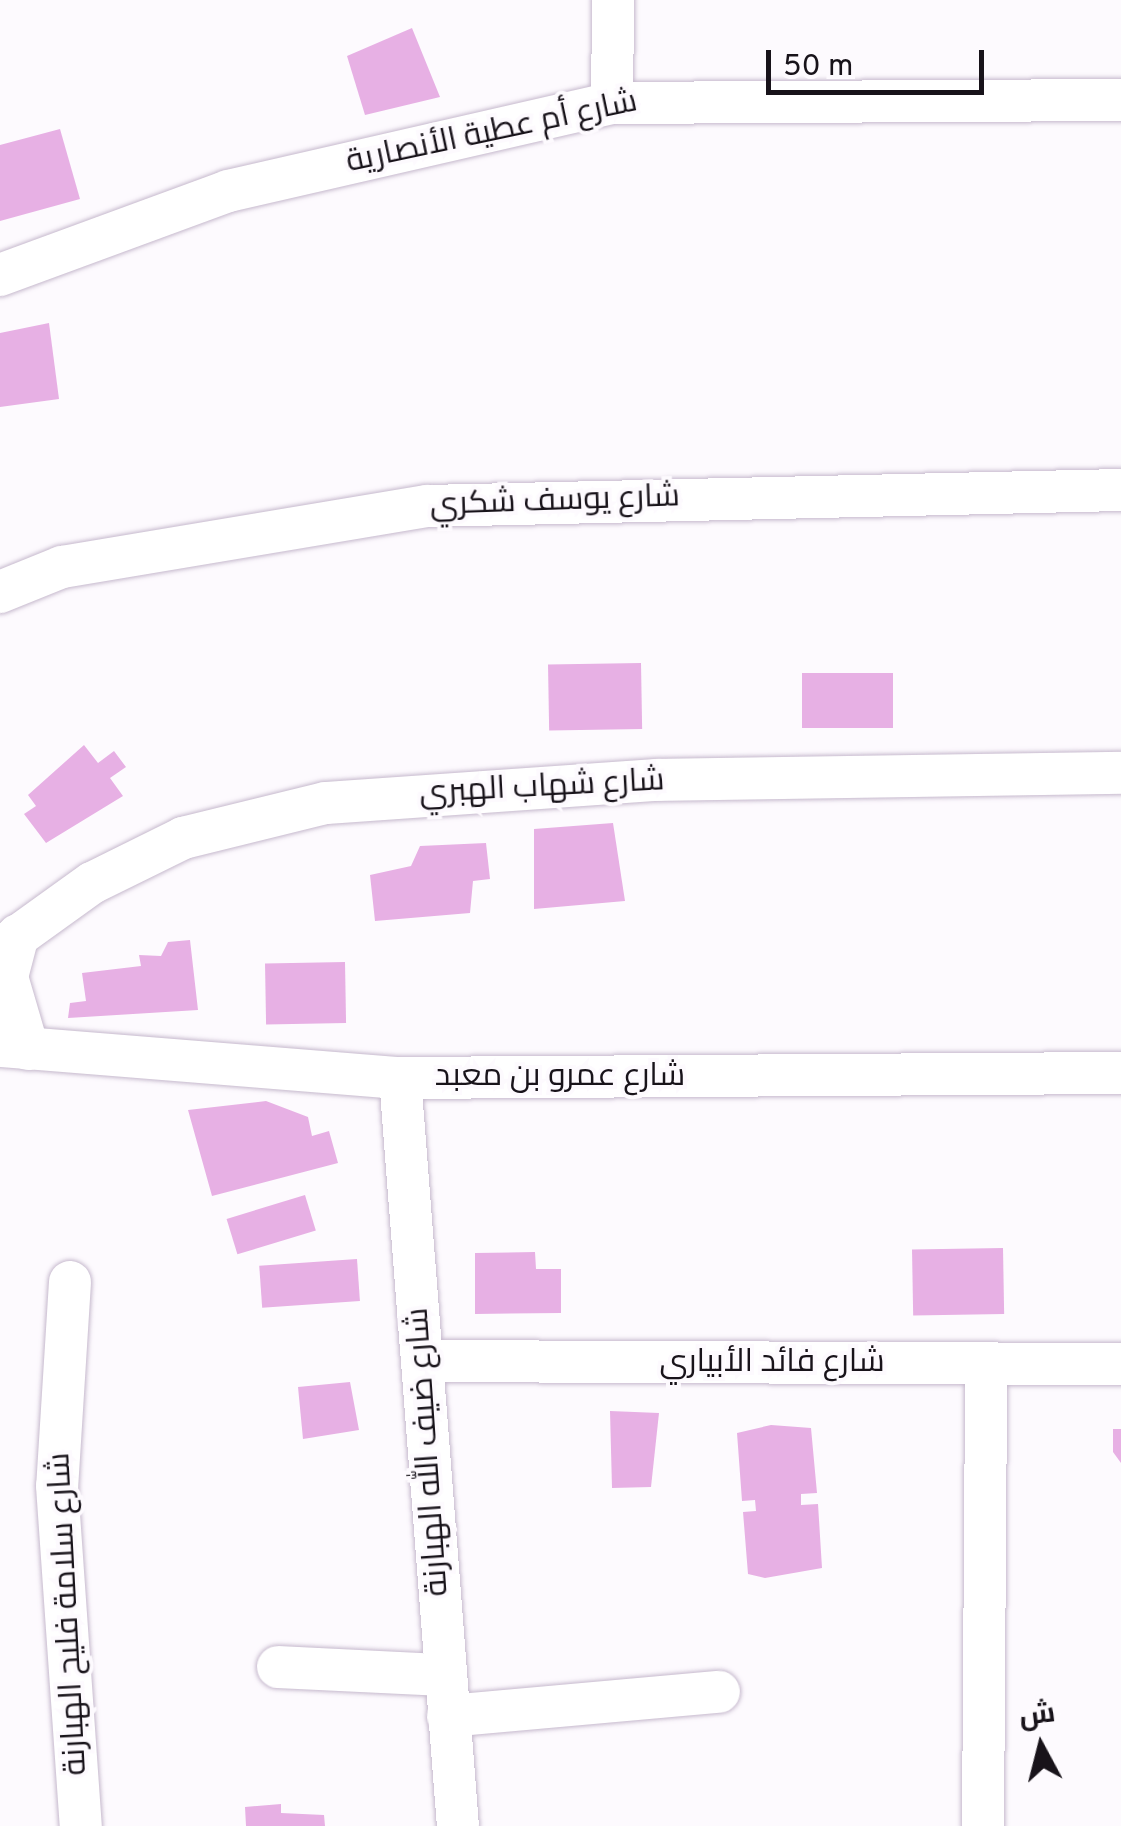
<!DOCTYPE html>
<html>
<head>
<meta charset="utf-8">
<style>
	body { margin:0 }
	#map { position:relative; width:1121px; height:1826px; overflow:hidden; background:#fdfafe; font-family:Overpass,Cairo,sans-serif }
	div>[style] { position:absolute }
	.building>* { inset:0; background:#e7b0e4; transform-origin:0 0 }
	.roads { filter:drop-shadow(0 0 2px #c6b9cd) drop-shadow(0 0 2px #c6b9cd) }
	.minor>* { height:42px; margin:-21px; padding:0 21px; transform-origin:21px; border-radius:21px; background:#fff }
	span { translate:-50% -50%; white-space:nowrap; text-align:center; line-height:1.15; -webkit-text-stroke:8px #fdfafe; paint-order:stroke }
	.street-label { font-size:32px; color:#18131a }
	.north { position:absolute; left:991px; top:1696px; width:100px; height:100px; -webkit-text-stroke:8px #fdfafe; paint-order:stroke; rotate:353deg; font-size:28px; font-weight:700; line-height:40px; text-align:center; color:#18131a }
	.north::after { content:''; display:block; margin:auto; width:35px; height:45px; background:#18131a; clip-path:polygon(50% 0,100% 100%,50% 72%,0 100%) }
	.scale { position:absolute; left:766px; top:50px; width:218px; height:45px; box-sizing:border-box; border:5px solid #18131a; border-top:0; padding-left:12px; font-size:30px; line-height:35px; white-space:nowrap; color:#18131a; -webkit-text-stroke:8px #fdfafe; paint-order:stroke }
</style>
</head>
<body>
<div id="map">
	<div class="building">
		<div style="clip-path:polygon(412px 28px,440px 97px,365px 115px,347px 56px)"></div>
		<div style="clip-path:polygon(60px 129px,80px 199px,0 221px,0 145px)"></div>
		<div style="clip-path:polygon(49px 323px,59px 399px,0 407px,0 333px)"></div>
		<div style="left:641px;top:663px;width:66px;height:93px;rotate:89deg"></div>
		<div style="left:893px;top:673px;width:55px;height:91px;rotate:90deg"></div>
		<div style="clip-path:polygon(84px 745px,98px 763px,114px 751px,126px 767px,110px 778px,123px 796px,46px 843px,24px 814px,36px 806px,28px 795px)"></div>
		<div style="clip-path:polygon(613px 823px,625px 901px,534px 909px,534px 829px)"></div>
		<div style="clip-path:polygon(486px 843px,490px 879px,473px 881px,470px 913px,375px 921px,370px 875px,411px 866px,420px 846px)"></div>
		<div style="clip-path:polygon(190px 940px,198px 1010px,68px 1018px,70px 1003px,86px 1001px,82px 973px,141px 966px,139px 955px,161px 956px,168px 942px)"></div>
		<div style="left:345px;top:962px;width:61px;height:80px;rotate:89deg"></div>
		<div style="clip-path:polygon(266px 1101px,308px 1117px,312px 1136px,329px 1131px,338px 1163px,212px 1196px,188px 1110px)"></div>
		<div style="left:305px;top:1195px;width:37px;height:82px;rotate:73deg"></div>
		<div style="left:1003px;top:1248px;width:66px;height:91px;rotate:89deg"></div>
		<div style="clip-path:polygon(535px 1252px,536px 1269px,561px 1269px,561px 1313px,475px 1314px,475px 1253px)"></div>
		<div style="left:357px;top:1259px;width:42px;height:98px;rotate:86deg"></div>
		<div style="clip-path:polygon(350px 1382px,359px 1430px,303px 1439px,298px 1387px)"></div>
		<div style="clip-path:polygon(610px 1411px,659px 1413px,651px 1487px,612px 1488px)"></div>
		<div style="clip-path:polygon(771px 1425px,811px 1428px,817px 1493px,801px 1494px,801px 1505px,818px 1504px,822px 1568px,765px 1578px,748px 1574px,743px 1512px,756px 1511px,755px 1500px,742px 1501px,737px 1433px)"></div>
		<div style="clip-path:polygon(1113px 1429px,1121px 1429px,1121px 1463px,1113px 1452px)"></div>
		<div style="clip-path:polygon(281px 1804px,281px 1813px,324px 1815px,325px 1826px,246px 1826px,245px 1807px)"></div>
	</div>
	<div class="roads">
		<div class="minor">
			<div style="left:612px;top:103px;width:103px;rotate:-89.4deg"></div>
			<div style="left:0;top:275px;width:243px;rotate:-20.2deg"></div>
			<div style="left:228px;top:191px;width:394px;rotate:-12.9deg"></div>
			<div style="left:612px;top:103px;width:509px;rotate:-0.34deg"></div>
			<div style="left:0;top:592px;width:67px;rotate:-22deg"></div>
			<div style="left:62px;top:567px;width:370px;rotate:-9.5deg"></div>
			<div style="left:427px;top:506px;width:694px;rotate:-1.32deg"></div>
			<div style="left:18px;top:935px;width:43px;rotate:104.7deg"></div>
			<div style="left:7px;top:977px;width:75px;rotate:73.7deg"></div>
			<div style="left:0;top:949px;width:113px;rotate:-35.7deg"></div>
			<div style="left:92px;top:883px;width:102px;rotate:-26.3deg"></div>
			<div style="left:183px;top:838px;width:147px;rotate:-13.8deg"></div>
			<div style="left:326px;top:803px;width:332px;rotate:-4deg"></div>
			<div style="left:657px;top:780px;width:464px;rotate:-0.9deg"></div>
			<div style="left:0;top:1046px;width:401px;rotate:4.6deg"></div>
			<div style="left:400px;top:1078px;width:721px;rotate:-0.4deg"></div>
			<div style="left:400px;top:1078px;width:750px;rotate:85.57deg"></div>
			<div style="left:70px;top:1282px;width:204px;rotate:93.6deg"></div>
			<div style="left:57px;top:1486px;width:341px;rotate:86deg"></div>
			<div style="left:423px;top:1361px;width:698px;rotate:0.25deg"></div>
			<div style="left:278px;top:1667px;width:166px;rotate:2.8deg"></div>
			<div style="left:448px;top:1716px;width:272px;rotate:-5.1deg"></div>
			<div style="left:983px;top:1826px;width:462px;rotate:-89.6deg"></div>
		</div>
	</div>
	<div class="street-label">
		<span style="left:492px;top:133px;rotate:-12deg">شارع أم عطية الأنصارية</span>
		<span style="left:555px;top:502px;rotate:-2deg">شارع يوسف شكري</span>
		<span style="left:542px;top:788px;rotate:-3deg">شارع شهاب الهبري</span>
		<span style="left:560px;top:1077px">شارع عمرو بن معبد</span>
		<span style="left:772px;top:1363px">شارع فائد الأبياري</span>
		<span style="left:429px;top:1452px;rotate:-94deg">شارع ضيف الله الهبارنة</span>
		<span style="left:69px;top:1614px;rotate:-93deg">شارع سلامة فليح الهبارنة</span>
	</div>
	<div class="north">ش</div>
	<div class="scale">50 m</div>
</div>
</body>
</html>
